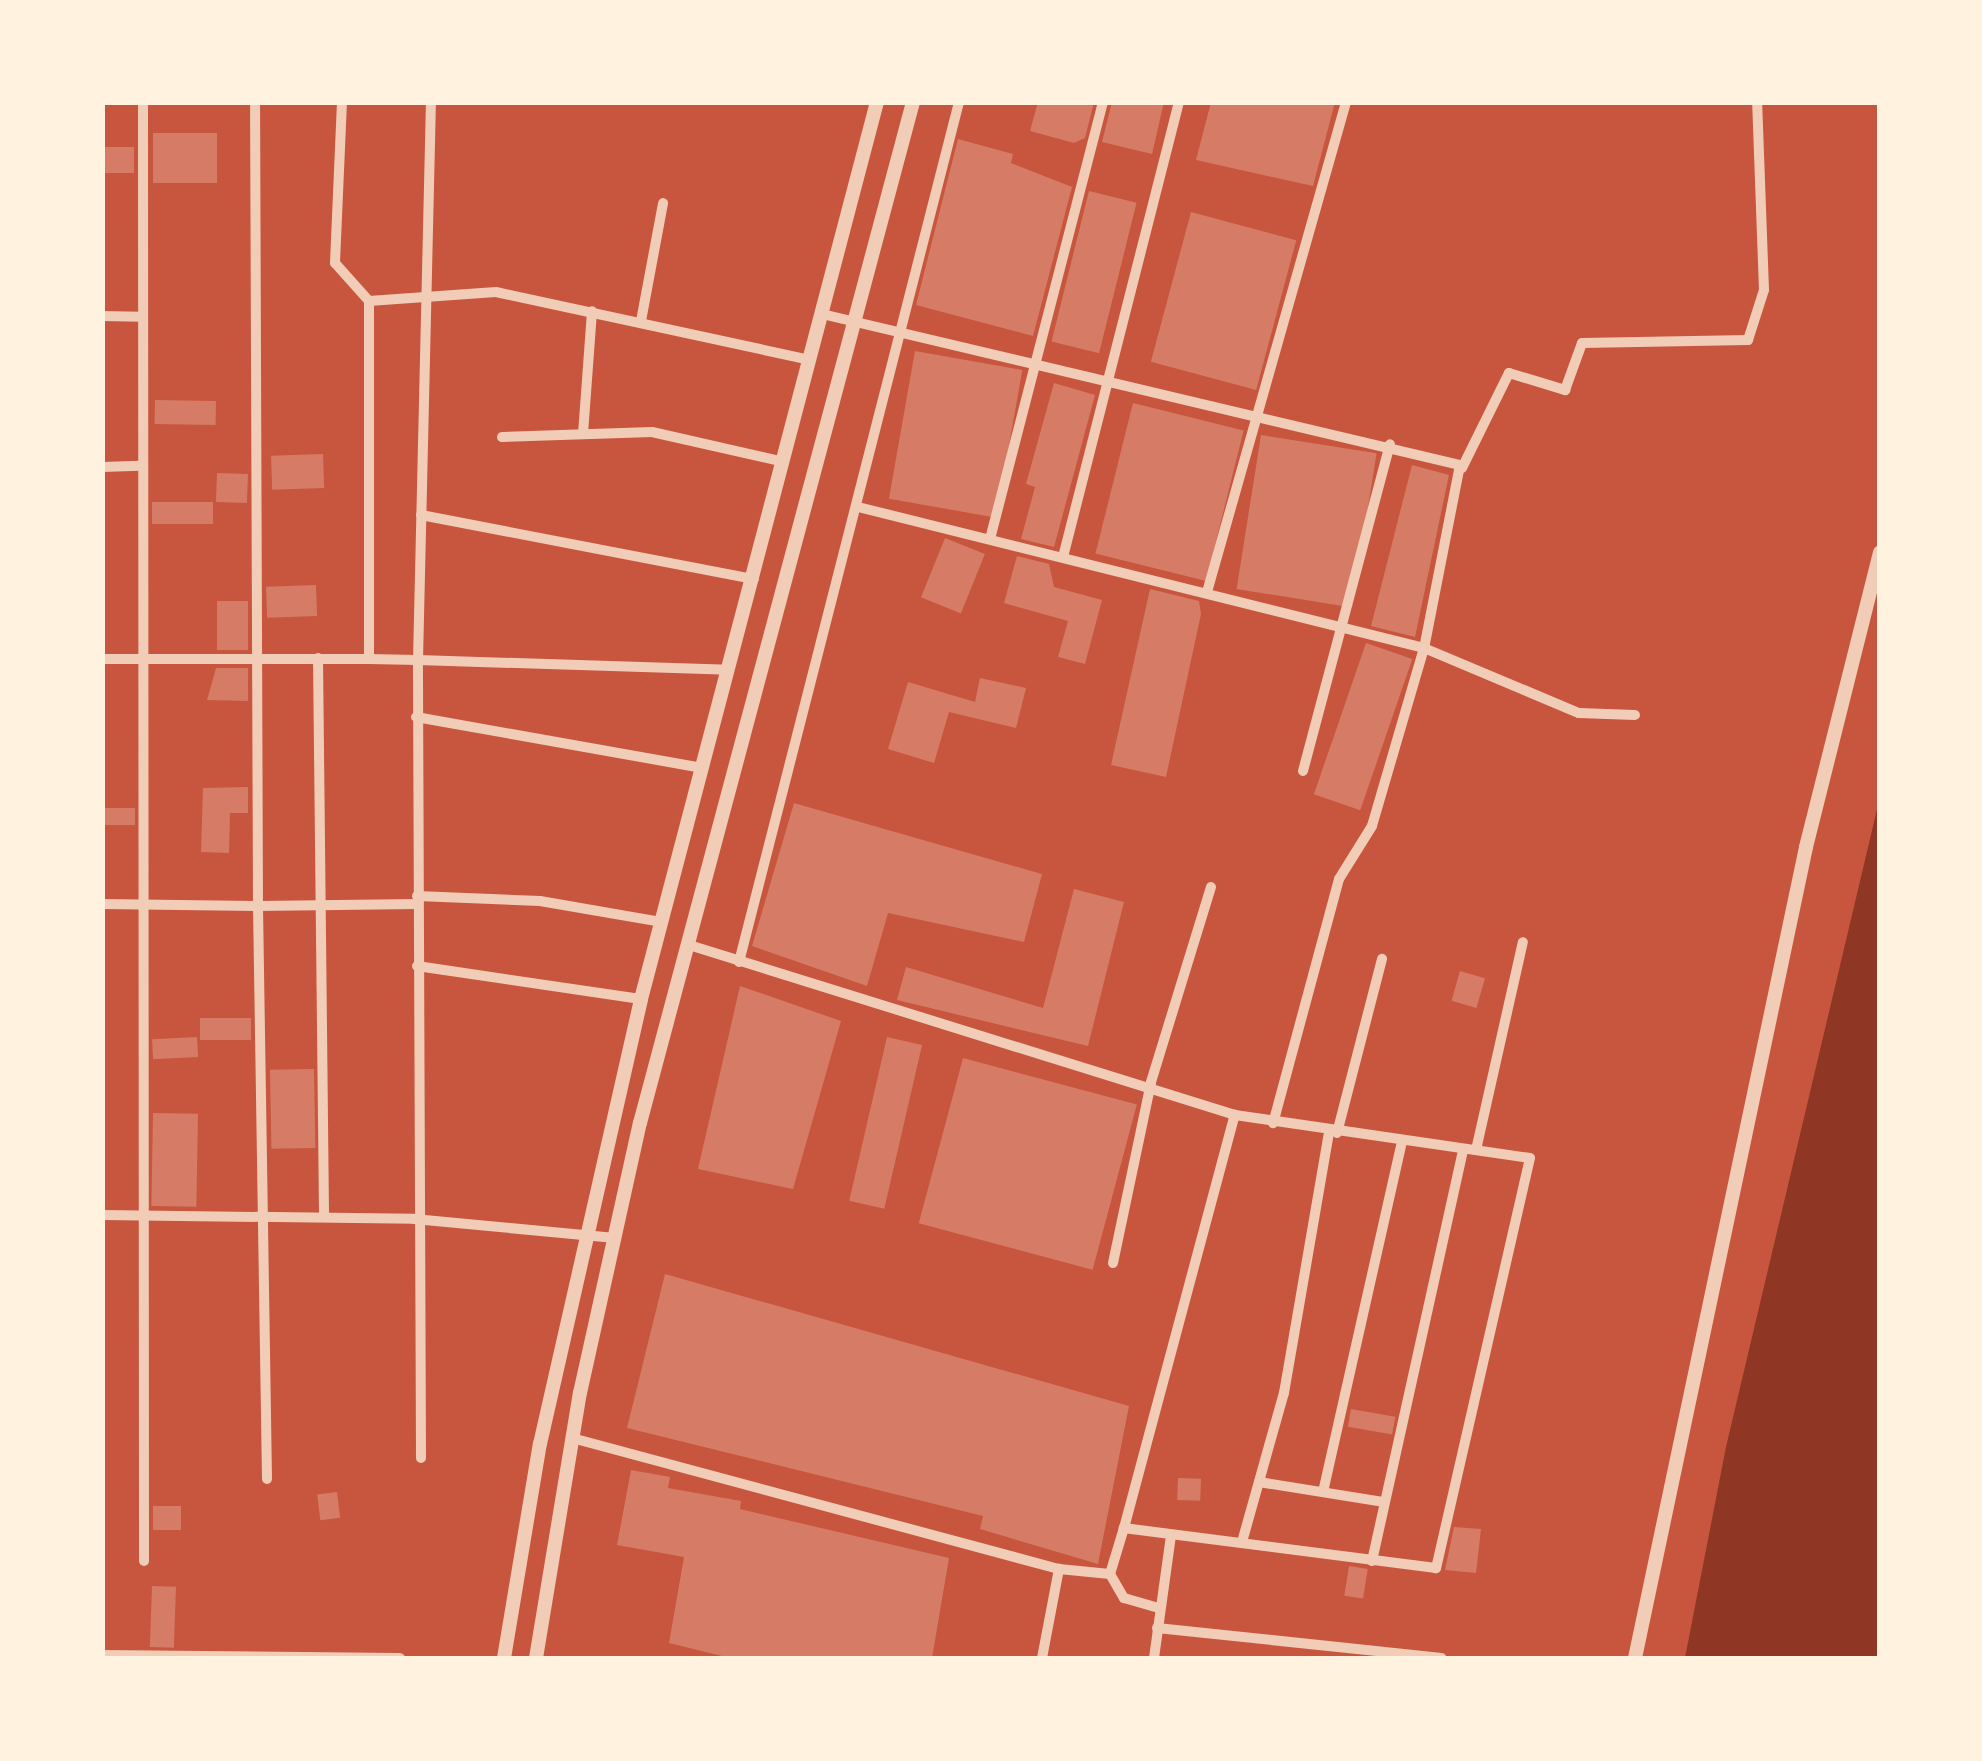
<!DOCTYPE html>
<html>
<head>
<meta charset="utf-8">
<style>
	body { margin:0 }
	#map { position:relative; width:1982px; height:1761px; overflow:hidden; background:#c8553d; font-family:"Titillium Web",sans-serif }
	div>[style] { position:absolute }
	.water>* { inset:0; background:#8f3625 }
	.building>* { inset:0; background:#d67c66; transform-origin:0 0 }
	.minor>* { height:10px; margin:-5px; padding:0 5px; transform-origin:5px; border-radius:5px; background:#f1ccb7 }
	.tertiary>* { height:14px; margin:-7px; padding:0 7px; transform-origin:7px; border-radius:7px; background:#f1ccb7 }
	span { translate:-50% -50%; white-space:nowrap; text-align:center; line-height:1.15; -webkit-text-stroke:9px #fff3e0; paint-order:stroke }
	.frame { position:absolute; inset:0; border:105px solid #fff3e0; pointer-events:none }
</style>
</head>
<body>
<div id="map">
	<div class="water">
		<div style="clip-path:polygon(1879px 801px,1879px 1658px,1685px 1658px,1726px 1447px)"></div>
	</div>
	<div class="building">
		<div style="clip-path:polygon(1038px 102px,1094px 102px,1085px 138px,1074px 143px,1030px 131px)"></div>
		<div style="clip-path:polygon(1112px 102px,1164px 102px,1152px 154px,1102px 142px)"></div>
		<div style="clip-path:polygon(1211px 102px,1335px 102px,1313px 186px,1196px 160px)"></div>
		<div style="left:153px;top:133px;width:64px;height:50px"></div>
		<div style="clip-path:polygon(958px 139px,1013px 154px,1011px 163px,1072px 187px,1033px 336px,916px 305px)"></div>
		<div style="left:102px;top:147px;width:32px;height:26px"></div>
		<div style="left:1089px;top:191px;width:49px;height:155px;rotate:14deg"></div>
		<div style="left:1191px;top:212px;width:109px;height:155px;rotate:15deg"></div>
		<div style="left:915px;top:351px;width:109px;height:150px;rotate:10deg"></div>
		<div style="clip-path:polygon(1054px 383px,1095px 395px,1054px 547px,1021px 539px,1035px 487px,1026px 484px)"></div>
		<div style="left:155px;top:400px;width:61px;height:24px;rotate:1deg"></div>
		<div style="left:1133px;top:403px;width:114px;height:155px;rotate:14deg"></div>
		<div style="left:1261px;top:435px;width:117px;height:156px;rotate:9deg"></div>
		<div style="left:323px;top:454px;width:34px;height:52px;rotate:88deg"></div>
		<div style="clip-path:polygon(1412px 465px,1449px 475px,1415px 637px,1371px 626px)"></div>
		<div style="left:217px;top:473px;width:31px;height:29px;rotate:2deg"></div>
		<div style="left:213px;top:502px;width:22px;height:61px;rotate:90deg"></div>
		<div style="left:945px;top:538px;width:43px;height:64px;rotate:22deg"></div>
		<div style="clip-path:polygon(1017px 556px,1049px 564px,1054px 587px,1102px 600px,1085px 664px,1058px 657px,1068px 621px,1004px 603px)"></div>
		<div style="left:316px;top:585px;width:31px;height:50px;rotate:88deg"></div>
		<div style="clip-path:polygon(1150px 589px,1199px 601px,1201px 614px,1166px 777px,1111px 765px)"></div>
		<div style="left:217px;top:601px;width:31px;height:49px"></div>
		<div style="left:1366px;top:643px;width:49px;height:160px;rotate:19deg"></div>
		<div style="clip-path:polygon(216px 668px,248px 668px,248px 701px,207px 700px)"></div>
		<div style="clip-path:polygon(980px 678px,1026px 688px,1016px 728px,949px 712px,934px 763px,888px 749px,908px 682px,975px 702px)"></div>
		<div style="clip-path:polygon(248px 787px,248px 813px,230px 813px,229px 853px,201px 852px,203px 788px)"></div>
		<div style="clip-path:polygon(794px 803px,1042px 874px,1024px 942px,888px 913px,867px 986px,752px 946px)"></div>
		<div style="left:102px;top:808px;width:33px;height:17px"></div>
		<div style="clip-path:polygon(1074px 889px,1124px 902px,1088px 1046px,897px 1000px,906px 967px,1043px 1008px)"></div>
		<div style="left:1460px;top:971px;width:26px;height:31px;rotate:16deg"></div>
		<div style="clip-path:polygon(740px 986px,841px 1021px,793px 1189px,698px 1169px)"></div>
		<div style="left:200px;top:1018px;width:51px;height:22px"></div>
		<div style="left:197px;top:1037px;width:20px;height:45px;rotate:87deg"></div>
		<div style="left:887px;top:1037px;width:36px;height:168px;rotate:13deg"></div>
		<div style="left:963px;top:1058px;width:180px;height:171px;rotate:15deg"></div>
		<div style="left:314px;top:1069px;width:79px;height:44px;rotate:89deg"></div>
		<div style="left:153px;top:1113px;width:45px;height:93px;rotate:1deg"></div>
		<div style="clip-path:polygon(665px 1274px,1129px 1406px,1098px 1564px,980px 1529px,983px 1516px,627px 1428px)"></div>
		<div style="left:1351px;top:1409px;width:45px;height:18px;rotate:10deg"></div>
		<div style="clip-path:polygon(631px 1470px,670px 1477px,668px 1488px,741px 1501px,740px 1509px,949px 1558px,932px 1658px,730px 1658px,669px 1643px,684px 1557px,617px 1545px)"></div>
		<div style="left:1178px;top:1478px;width:23px;height:22px;rotate:2deg"></div>
		<div style="left:337px;top:1492px;width:26px;height:20px;rotate:83deg"></div>
		<div style="left:153px;top:1506px;width:28px;height:24px"></div>
		<div style="clip-path:polygon(1454px 1527px,1481px 1529px,1476px 1573px,1445px 1570px)"></div>
		<div style="left:1349px;top:1566px;width:19px;height:30px;rotate:9deg"></div>
		<div style="left:152px;top:1586px;width:24px;height:61px;rotate:2deg"></div>
	</div>
	<div class="minor">
		<div style="left:143px;top:102px;width:1459px;rotate:89.96deg"></div>
		<div style="left:342px;top:102px;width:161px;rotate:92.5deg"></div>
		<div style="left:335px;top:263px;width:51px;rotate:48.2deg"></div>
		<div style="left:369px;top:301px;width:127px;rotate:-4.1deg"></div>
		<div style="left:496px;top:292px;width:322px;rotate:12.2deg"></div>
		<div style="left:369px;top:301px;width:358px;rotate:90deg"></div>
		<div style="left:369px;top:659px;width:49px;rotate:1.2deg"></div>
		<div style="left:418px;top:660px;width:558px;rotate:-88.67deg"></div>
		<div style="left:822px;top:314px;width:656px;rotate:13.32deg"></div>
		<div style="left:1460px;top:465px;width:187px;rotate:101.1deg"></div>
		<div style="left:1424px;top:648px;width:185px;rotate:106.3deg"></div>
		<div style="left:1372px;top:826px;width:62px;rotate:121.9deg"></div>
		<div style="left:1339px;top:879px;width:253px;rotate:105.1deg"></div>
		<div style="left:102px;top:316px;width:39px;rotate:1deg"></div>
		<div style="left:641px;top:321px;width:120px;rotate:-79.4deg"></div>
		<div style="left:583px;top:434px;width:123px;rotate:-85.8deg"></div>
		<div style="left:502px;top:437px;width:150px;rotate:-1.9deg"></div>
		<div style="left:652px;top:432px;width:135px;rotate:12.8deg"></div>
		<div style="left:102px;top:467px;width:38px;rotate:-2deg"></div>
		<div style="left:1462px;top:468px;width:106px;rotate:-63.7deg"></div>
		<div style="left:1509px;top:373px;width:59px;rotate:16.9deg"></div>
		<div style="left:1565px;top:390px;width:50px;rotate:-70.1deg"></div>
		<div style="left:1582px;top:343px;width:166px;rotate:-1deg"></div>
		<div style="left:1748px;top:340px;width:52px;rotate:-72.3deg"></div>
		<div style="left:1764px;top:290px;width:188px;rotate:-92.1deg"></div>
		<div style="left:858px;top:507px;width:583px;rotate:13.99deg"></div>
		<div style="left:1424px;top:648px;width:168px;rotate:22.8deg"></div>
		<div style="left:1579px;top:713px;width:56px;rotate:2deg"></div>
		<div style="left:421px;top:515px;width:339px;rotate:10.9deg"></div>
		<div style="left:990px;top:539px;width:451px;rotate:-75.5deg"></div>
		<div style="left:1063px;top:557px;width:470px;rotate:-75.7deg"></div>
		<div style="left:1207px;top:592px;width:509px;rotate:-74.16deg"></div>
		<div style="left:318px;top:658px;width:558px;rotate:89.38deg"></div>
		<div style="left:102px;top:659px;width:267px"></div>
		<div style="left:416px;top:717px;width:291px;rotate:10.1deg"></div>
		<div style="left:1303px;top:771px;width:338px;rotate:-75.1deg"></div>
		<div style="left:417px;top:896px;width:123px;rotate:2.3deg"></div>
		<div style="left:540px;top:901px;width:124px;rotate:9.8deg"></div>
		<div style="left:102px;top:904px;width:156px;rotate:0.7deg"></div>
		<div style="left:258px;top:906px;width:804px;rotate:-90.21deg"></div>
		<div style="left:689px;top:945px;width:572px;rotate:17.29deg"></div>
		<div style="left:1235px;top:1115px;width:298px;rotate:8.3deg"></div>
		<div style="left:1530px;top:1158px;width:421px;rotate:102.9deg"></div>
		<div style="left:1436px;top:1568px;width:315px;rotate:-172.7deg"></div>
		<div style="left:1124px;top:1528px;width:428px;rotate:-75deg"></div>
		<div style="left:739px;top:962px;width:888px;rotate:-75.65deg"></div>
		<div style="left:417px;top:966px;width:226px;rotate:8.4deg"></div>
		<div style="left:1337px;top:1133px;width:180px;rotate:-75.5deg"></div>
		<div style="left:1476px;top:1150px;width:213px;rotate:-77.3deg"></div>
		<div style="left:102px;top:1215px;width:312px;rotate:0.7deg"></div>
		<div style="left:414px;top:1219px;width:202px;rotate:5.4deg"></div>
		<div style="left:1113px;top:1263px;width:185px;rotate:-78.1deg"></div>
		<div style="left:1151px;top:1082px;width:204px;rotate:-72.9deg"></div>
		<div style="left:572px;top:1438px;width:504px;rotate:15.06deg"></div>
		<div style="left:1059px;top:1569px;width:51px;rotate:5.6deg"></div>
		<div style="left:1110px;top:1574px;width:48px;rotate:-73.1deg"></div>
		<div style="left:421px;top:1458px;width:798px;rotate:-90.22deg"></div>
		<div style="left:418px;top:660px;width:311px;rotate:1.8deg"></div>
		<div style="left:267px;top:1479px;width:573px;rotate:-90.9deg"></div>
		<div style="left:258px;top:906px;width:159px;rotate:-0.7deg"></div>
		<div style="left:1259px;top:1482px;width:127px;rotate:9.1deg"></div>
		<div style="left:1323px;top:1492px;width:360px;rotate:-77.3deg"></div>
		<div style="left:1242px;top:1542px;width:155px;rotate:-74.3deg"></div>
		<div style="left:1284px;top:1393px;width:265px;rotate:-80.2deg"></div>
		<div style="left:1372px;top:1561px;width:422px;rotate:-77.5deg"></div>
		<div style="left:1110px;top:1574px;width:28px;rotate:60deg"></div>
		<div style="left:1124px;top:1598px;width:37px;rotate:16deg"></div>
		<div style="left:1157px;top:1628px;width:286px;rotate:6deg"></div>
		<div style="left:102px;top:1655px;width:298px;rotate:0.6deg"></div>
		<div style="left:1042px;top:1658px;width:91px;rotate:-79.2deg"></div>
		<div style="left:1154px;top:1658px;width:124px;rotate:-82.1deg"></div>
	</div>
	<div class="tertiary">
		<div style="left:504px;top:1658px;width:217px;rotate:-80.5deg"></div>
		<div style="left:540px;top:1444px;width:456px;rotate:-77.2deg"></div>
		<div style="left:641px;top:999px;width:928px;rotate:-75.26deg"></div>
		<div style="left:536px;top:1658px;width:269px;rotate:-80.6deg"></div>
		<div style="left:580px;top:1393px;width:277px;rotate:-77.5deg"></div>
		<div style="left:640px;top:1123px;width:1057px;rotate:-75.03deg"></div>
		<div style="left:1635px;top:1658px;width:829px;rotate:-78.09deg"></div>
		<div style="left:1806px;top:847px;width:304px;rotate:-75.9deg"></div>
	</div>
	<div class="frame"></div>
</div>
</body>
</html>
